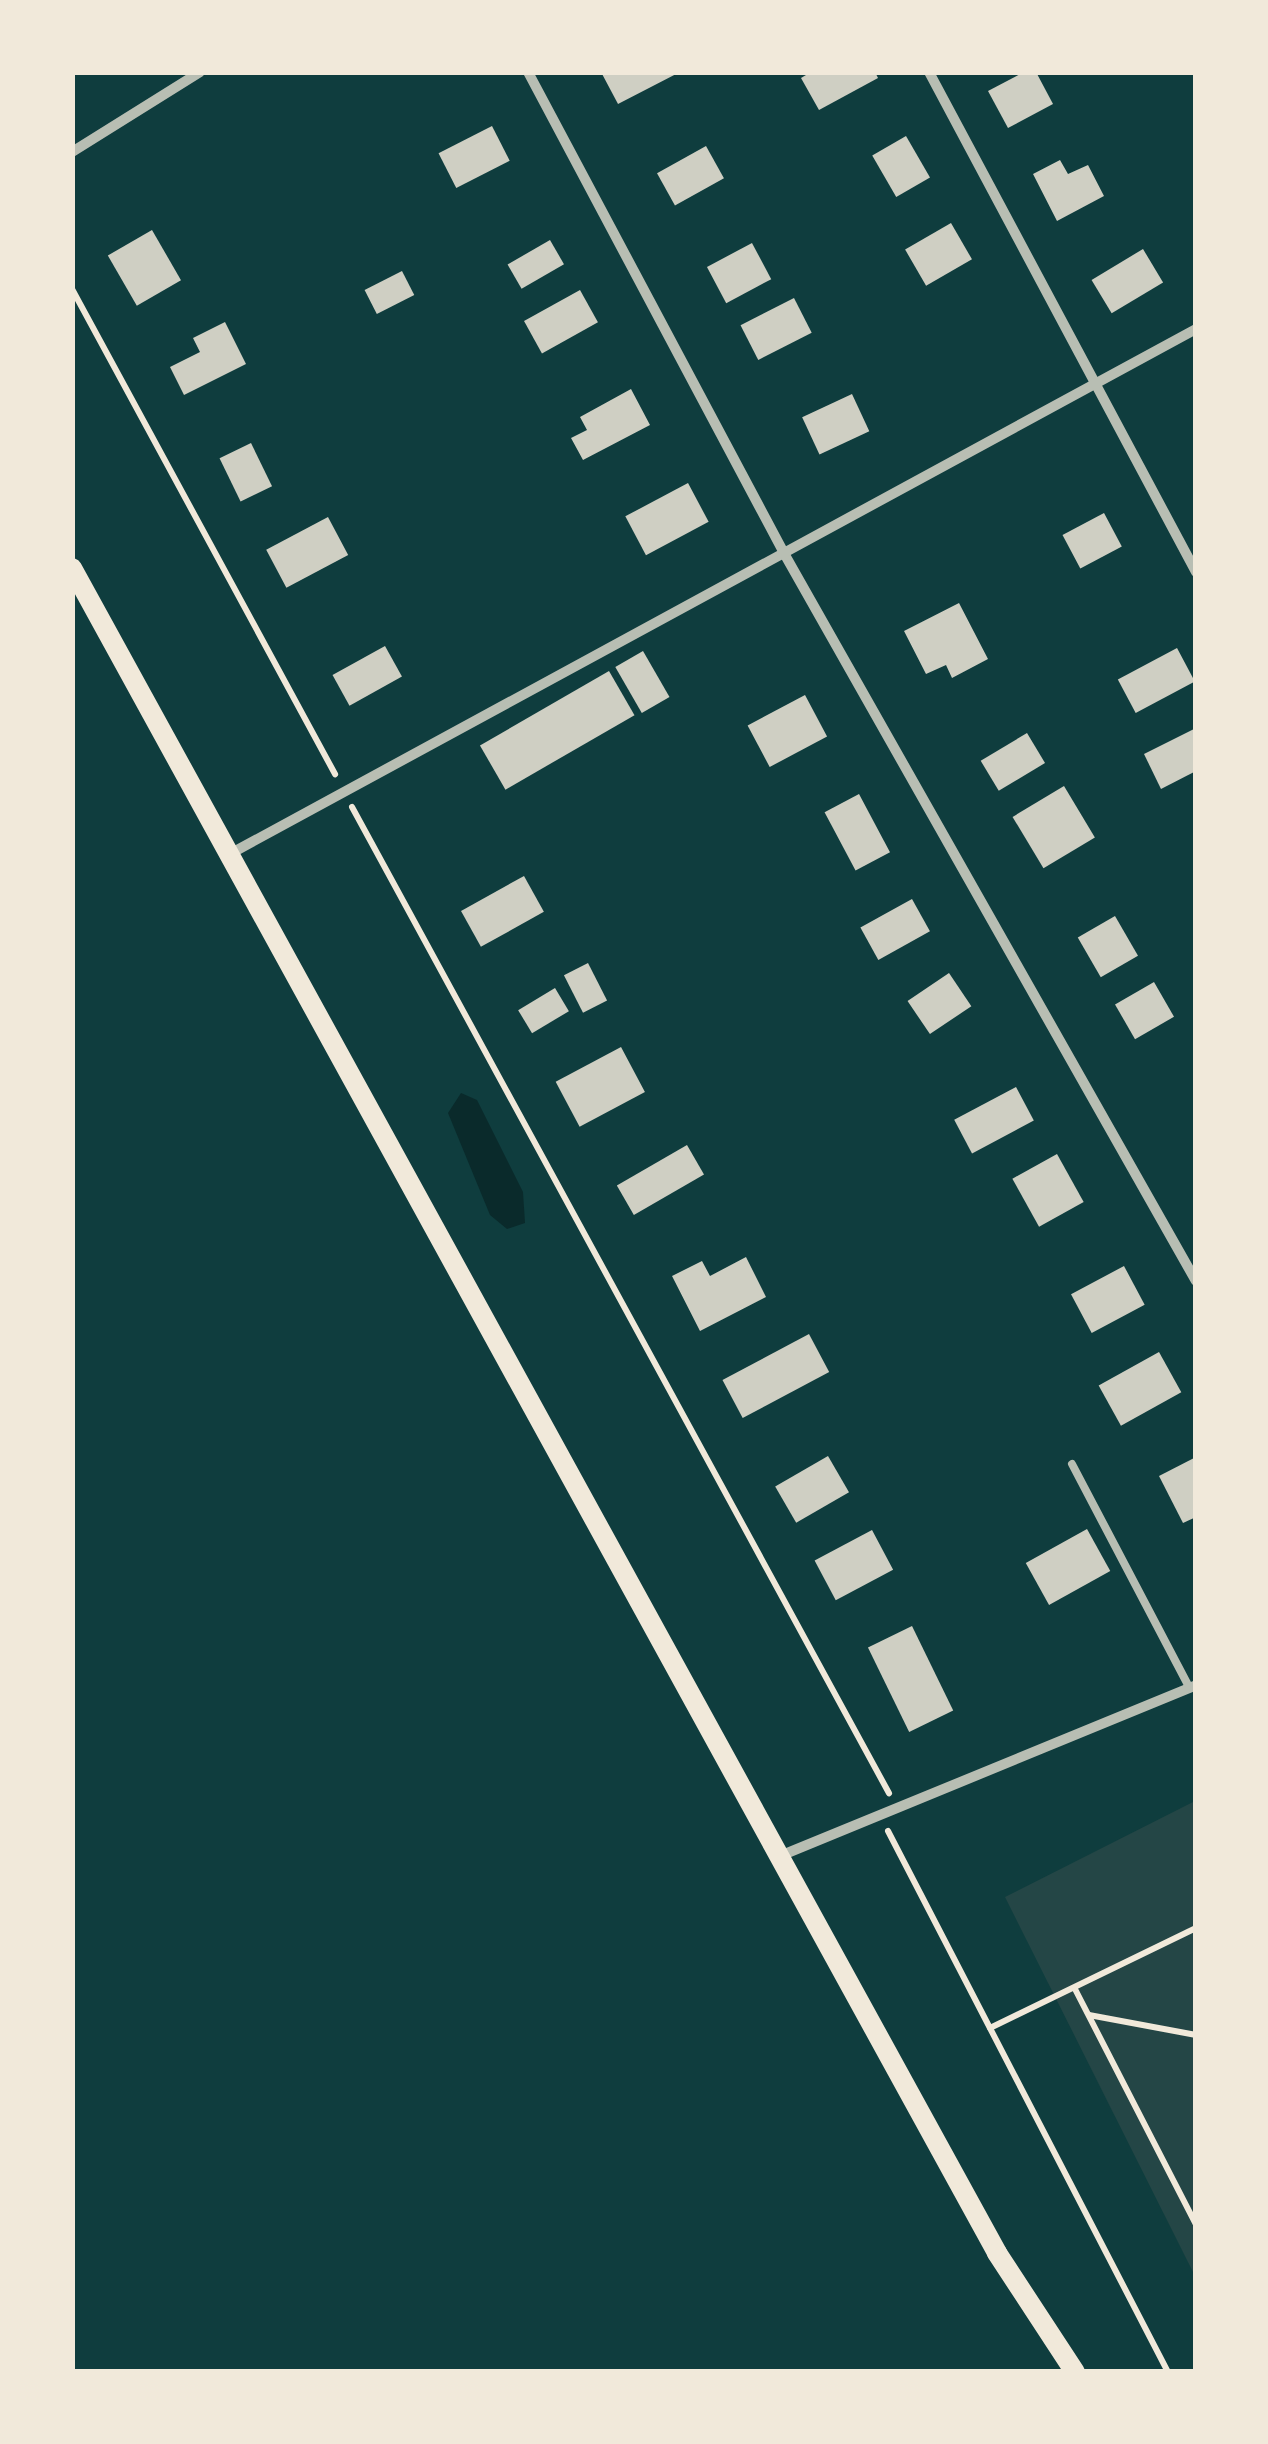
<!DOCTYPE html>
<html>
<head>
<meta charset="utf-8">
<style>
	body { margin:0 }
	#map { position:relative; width:1268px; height:2444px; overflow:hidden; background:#0f3d3e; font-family:"Noto Sans",sans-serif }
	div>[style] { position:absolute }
	.green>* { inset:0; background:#244646 }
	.water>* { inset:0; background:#0a2a2b }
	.building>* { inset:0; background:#cfcfc3; transform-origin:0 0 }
	.path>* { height:6px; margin:-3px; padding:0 3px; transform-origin:3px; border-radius:3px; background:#f1e9da }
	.service>* { height:8px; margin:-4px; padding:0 4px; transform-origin:4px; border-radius:4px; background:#b8beb3 }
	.minor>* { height:10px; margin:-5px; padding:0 5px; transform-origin:5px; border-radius:5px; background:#b8beb3 }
	.secondary>* { height:20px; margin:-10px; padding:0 10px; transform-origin:10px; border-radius:10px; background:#f1e9da }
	span { translate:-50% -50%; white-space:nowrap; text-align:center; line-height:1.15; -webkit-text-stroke:8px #f1e9da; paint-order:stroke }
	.frame { position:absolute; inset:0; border:75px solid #f1e9da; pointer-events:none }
</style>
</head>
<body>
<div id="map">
	<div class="green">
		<div style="clip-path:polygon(1195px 1801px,1195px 2276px,1005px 1897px)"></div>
	</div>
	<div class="water">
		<div style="clip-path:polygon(461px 1093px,477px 1100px,523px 1192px,525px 1223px,507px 1229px,490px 1215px,448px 1113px)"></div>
	</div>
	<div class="building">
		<div style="clip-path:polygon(601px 72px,680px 72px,618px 104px)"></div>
		<div style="clip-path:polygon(811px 72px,875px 72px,878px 78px,819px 110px,801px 78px)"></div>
		<div style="clip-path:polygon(1024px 72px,1036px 72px,1053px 104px,1008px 128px,988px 91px)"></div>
		<div style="left:492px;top:126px;width:39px;height:60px;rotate:63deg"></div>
		<div style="left:906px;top:136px;width:48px;height:39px;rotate:60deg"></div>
		<div style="left:706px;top:146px;width:37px;height:56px;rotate:61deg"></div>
		<div style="clip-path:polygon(1060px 160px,1068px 174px,1088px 165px,1104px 196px,1057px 221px,1033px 174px)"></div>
		<div style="left:951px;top:223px;width:42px;height:53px;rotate:60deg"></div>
		<div style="left:152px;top:230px;width:58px;height:51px;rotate:60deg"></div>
		<div style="left:550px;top:240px;width:28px;height:49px;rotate:60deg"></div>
		<div style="left:752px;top:243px;width:41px;height:51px;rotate:62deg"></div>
		<div style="left:1143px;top:249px;width:39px;height:60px;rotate:59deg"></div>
		<div style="left:402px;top:271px;width:27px;height:42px;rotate:63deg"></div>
		<div style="left:580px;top:290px;width:37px;height:64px;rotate:61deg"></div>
		<div style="left:794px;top:298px;width:39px;height:60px;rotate:63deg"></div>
		<div style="clip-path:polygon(225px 322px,246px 364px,184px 395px,170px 367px,200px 352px,193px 338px)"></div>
		<div style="clip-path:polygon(631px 389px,650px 425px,583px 460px,571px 438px,587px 430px,580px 417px)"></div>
		<div style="left:852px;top:394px;width:41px;height:55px;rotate:65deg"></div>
		<div style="left:251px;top:443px;width:48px;height:35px;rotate:64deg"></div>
		<div style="left:688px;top:483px;width:44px;height:71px;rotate:62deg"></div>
		<div style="left:1104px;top:513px;width:38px;height:47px;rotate:62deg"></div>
		<div style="left:328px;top:517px;width:43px;height:70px;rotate:62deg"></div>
		<div style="clip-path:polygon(959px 603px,988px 659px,952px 678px,946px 665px,926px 674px,904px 631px)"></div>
		<div style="left:385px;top:646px;width:35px;height:60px;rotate:61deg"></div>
		<div style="left:1177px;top:648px;width:38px;height:67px;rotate:62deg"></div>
		<div style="left:643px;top:651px;width:53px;height:32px;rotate:60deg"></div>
		<div style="left:609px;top:671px;width:51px;height:149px;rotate:60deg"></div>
		<div style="left:805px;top:695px;width:47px;height:65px;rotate:62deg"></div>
		<div style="clip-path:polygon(1196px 728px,1196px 771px,1161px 789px,1144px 754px)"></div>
		<div style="left:1027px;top:733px;width:35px;height:54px;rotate:59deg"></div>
		<div style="left:1064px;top:786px;width:60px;height:60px;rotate:59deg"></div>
		<div style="left:859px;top:794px;width:66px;height:39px;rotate:62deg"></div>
		<div style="left:524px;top:876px;width:41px;height:72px;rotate:61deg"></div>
		<div style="left:912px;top:899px;width:37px;height:59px;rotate:61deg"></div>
		<div style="left:1115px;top:916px;width:46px;height:43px;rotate:60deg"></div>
		<div style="left:588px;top:963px;width:42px;height:27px;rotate:63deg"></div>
		<div style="left:949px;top:973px;width:40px;height:50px;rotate:56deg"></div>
		<div style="left:1154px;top:982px;width:40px;height:45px;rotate:60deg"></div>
		<div style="left:555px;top:988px;width:27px;height:43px;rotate:59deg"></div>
		<div style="left:621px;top:1047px;width:51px;height:74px;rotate:62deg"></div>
		<div style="left:1016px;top:1087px;width:38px;height:70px;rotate:62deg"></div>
		<div style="left:687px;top:1145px;width:34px;height:81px;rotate:60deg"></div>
		<div style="left:1057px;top:1154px;width:55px;height:51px;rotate:61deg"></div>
		<div style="clip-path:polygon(746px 1257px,766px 1297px,700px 1331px,672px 1276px,702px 1261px,710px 1276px)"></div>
		<div style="left:1124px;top:1266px;width:44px;height:60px;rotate:62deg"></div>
		<div style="left:809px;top:1334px;width:43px;height:98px;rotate:62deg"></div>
		<div style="left:1159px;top:1352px;width:46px;height:69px;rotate:61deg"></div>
		<div style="left:828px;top:1456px;width:42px;height:61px;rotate:60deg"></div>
		<div style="clip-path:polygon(1196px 1457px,1196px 1517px,1183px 1523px,1159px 1476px)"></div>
		<div style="left:1087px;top:1529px;width:48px;height:70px;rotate:61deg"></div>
		<div style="left:872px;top:1530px;width:45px;height:65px;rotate:62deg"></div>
		<div style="left:912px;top:1626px;width:94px;height:49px;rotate:64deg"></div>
	</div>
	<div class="path">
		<div style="left:72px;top:289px;width:552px;rotate:61.53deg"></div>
		<div style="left:352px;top:807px;width:1123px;rotate:61.43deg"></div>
		<div style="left:888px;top:1831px;width:609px;rotate:62.64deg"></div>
		<div style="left:1075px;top:1989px;width:264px;rotate:62.8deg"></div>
		<div style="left:1089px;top:2015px;width:109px;rotate:10.6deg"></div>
		<div style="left:990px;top:2028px;width:229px;rotate:-25.9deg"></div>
	</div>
	<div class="service">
		<div style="left:1072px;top:1464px;width:252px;rotate:62.3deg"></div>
	</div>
	<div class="minor">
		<div style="left:528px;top:72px;width:547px;rotate:61.98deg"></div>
		<div style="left:785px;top:555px;width:834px;rotate:60.49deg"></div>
		<div style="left:929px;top:72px;width:567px;rotate:61.9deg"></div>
		<div style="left:72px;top:152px;width:151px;rotate:-32deg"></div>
		<div style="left:228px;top:855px;width:1102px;rotate:-28.52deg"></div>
		<div style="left:780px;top:1856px;width:450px;rotate:-22.3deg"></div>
	</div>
	<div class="secondary">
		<div style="left:72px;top:568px;width:1922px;rotate:61.23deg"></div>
		<div style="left:997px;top:2253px;width:142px;rotate:56.8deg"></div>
	</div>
	<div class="frame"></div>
</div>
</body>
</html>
